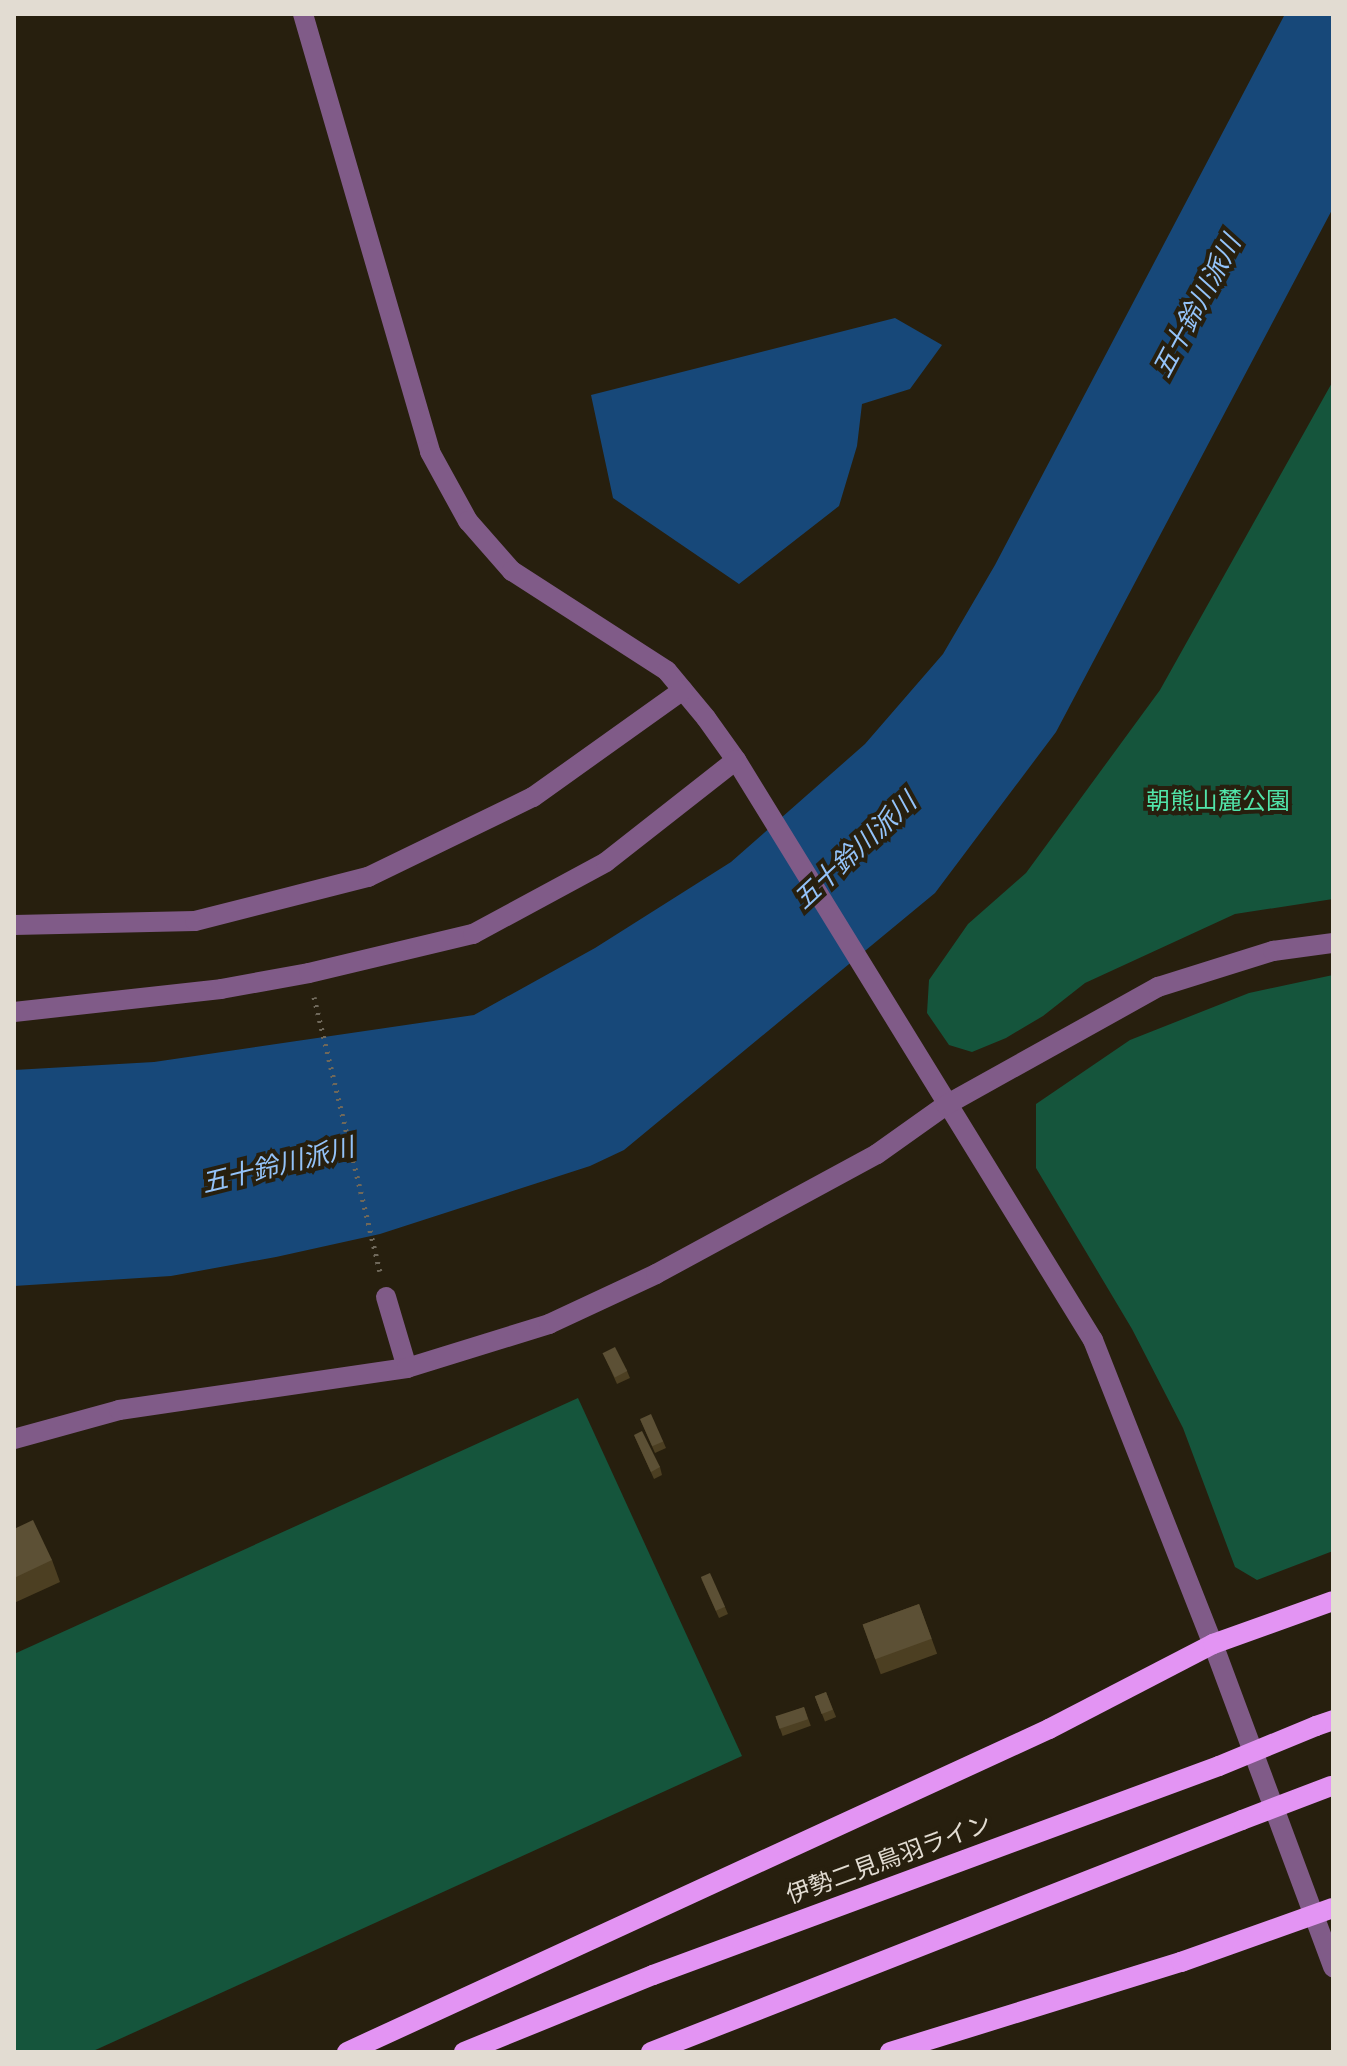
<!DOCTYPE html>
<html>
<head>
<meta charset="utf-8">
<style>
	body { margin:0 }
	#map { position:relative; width:1347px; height:2066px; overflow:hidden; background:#271f0e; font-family:"Sofia Sans Condensed","Noto Sans JP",sans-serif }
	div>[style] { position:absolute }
	.green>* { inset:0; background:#15553c }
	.water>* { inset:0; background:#174879 }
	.path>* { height:5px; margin-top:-2.5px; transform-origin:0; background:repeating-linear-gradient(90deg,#6f685a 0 2px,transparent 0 8px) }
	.minor>* { height:20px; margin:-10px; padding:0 10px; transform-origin:10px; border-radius:10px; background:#805b88 }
	.major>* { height:20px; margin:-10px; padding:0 10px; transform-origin:10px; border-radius:10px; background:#e394f3 }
	.major-bridge>* { height:20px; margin:-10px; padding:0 10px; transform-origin:10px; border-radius:10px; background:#e394f3 }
	.wall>* { inset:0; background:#4c3f22; transform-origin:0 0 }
	.building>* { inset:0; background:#5c5035; transform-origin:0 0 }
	span { translate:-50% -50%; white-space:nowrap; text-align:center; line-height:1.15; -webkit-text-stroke:8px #271f0e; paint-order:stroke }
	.park-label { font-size:24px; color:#51e4a9 }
	.street-label { font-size:24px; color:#e2dcd2 }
	.water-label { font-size:26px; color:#94c3f9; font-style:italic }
	.frame { position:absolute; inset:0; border:16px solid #e2dcd2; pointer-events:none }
</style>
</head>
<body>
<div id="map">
	<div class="green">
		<div style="clip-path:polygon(1333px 381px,1333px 899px,1235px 914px,1085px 983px,1043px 1016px,1006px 1038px,972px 1052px,949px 1045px,927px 1013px,929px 980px,968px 924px,1026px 873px,1160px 690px)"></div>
		<div style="clip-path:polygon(1333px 975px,1333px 1551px,1257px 1580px,1235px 1567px,1183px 1428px,1132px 1329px,1036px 1168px,1036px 1104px,1130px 1040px,1249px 993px)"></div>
		<div style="clip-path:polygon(578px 1398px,742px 1756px,91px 2052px,14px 2052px,14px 1654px)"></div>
	</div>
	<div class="water">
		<div style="clip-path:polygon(1285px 14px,1333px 14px,1333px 208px,1056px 732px,935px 893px,624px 1150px,590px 1166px,380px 1234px,276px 1257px,171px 1276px,14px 1286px,14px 1070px,154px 1062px,474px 1015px,595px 948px,731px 862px,865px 744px,943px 654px,995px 565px)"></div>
		<div style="clip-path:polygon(895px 318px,942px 345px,910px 389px,862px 404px,857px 446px,839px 506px,739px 584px,613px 498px,591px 395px)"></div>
	</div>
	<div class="path">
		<div style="left:314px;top:997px;width:282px;rotate:76.5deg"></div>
	</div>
	<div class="minor">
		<div style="left:303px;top:14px;width:456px;rotate:73.8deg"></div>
		<div style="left:430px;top:452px;width:79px;rotate:61.2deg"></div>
		<div style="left:468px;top:521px;width:67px;rotate:48.7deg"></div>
		<div style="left:512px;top:571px;width:184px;rotate:32.8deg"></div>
		<div style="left:667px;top:671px;width:61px;rotate:50.3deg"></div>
		<div style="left:706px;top:718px;width:52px;rotate:54.5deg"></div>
		<div style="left:736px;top:760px;width:681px;rotate:58.39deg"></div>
		<div style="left:1093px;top:1340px;width:327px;rotate:68.5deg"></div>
		<div style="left:1213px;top:1644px;width:345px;rotate:69.6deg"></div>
		<div style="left:14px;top:925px;width:181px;rotate:-1.3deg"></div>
		<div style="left:195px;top:921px;width:179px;rotate:-14.3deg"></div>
		<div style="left:368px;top:877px;width:183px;rotate:-25.9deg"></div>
		<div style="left:533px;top:797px;width:184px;rotate:-35.5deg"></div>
		<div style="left:14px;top:1012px;width:208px;rotate:-6.3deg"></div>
		<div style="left:221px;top:989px;width:89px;rotate:-10.3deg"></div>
		<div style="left:309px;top:973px;width:169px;rotate:-13.4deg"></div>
		<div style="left:473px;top:934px;width:151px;rotate:-28.4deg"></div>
		<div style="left:606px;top:862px;width:165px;rotate:-38.1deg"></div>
		<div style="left:386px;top:1297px;width:74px;rotate:73.5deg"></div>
		<div style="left:14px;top:1439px;width:109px;rotate:-15.4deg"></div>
		<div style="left:119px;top:1410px;width:291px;rotate:-8.3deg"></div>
		<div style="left:407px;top:1368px;width:149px;rotate:-17.2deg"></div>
		<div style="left:549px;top:1324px;width:118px;rotate:-25deg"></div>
		<div style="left:656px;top:1274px;width:251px;rotate:-28.5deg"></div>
		<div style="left:877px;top:1154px;width:85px;rotate:-35.4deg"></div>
		<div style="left:946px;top:1105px;width:243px;rotate:-29.1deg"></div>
		<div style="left:1158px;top:987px;width:121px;rotate:-17.4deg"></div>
		<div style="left:1273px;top:951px;width:61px;rotate:-7.6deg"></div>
	</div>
	<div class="major">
		<div style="left:1316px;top:1726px;width:18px;rotate:-19deg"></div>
		<div style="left:347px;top:2052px;width:773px;rotate:-24.71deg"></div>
		<div style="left:1049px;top:1729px;width:185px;rotate:-27.4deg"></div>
		<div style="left:1213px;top:1644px;width:127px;rotate:-19.7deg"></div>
		<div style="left:464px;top:2052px;width:204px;rotate:-22.2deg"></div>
		<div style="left:653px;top:1975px;width:603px;rotate:-20.27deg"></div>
		<div style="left:651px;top:2052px;width:635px;rotate:-21.43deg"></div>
		<div style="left:890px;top:2052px;width:305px;rotate:-17.2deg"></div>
		<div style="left:1181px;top:1962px;width:161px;rotate:-19.6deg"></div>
	</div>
	<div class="major-bridge">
		<div style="left:1219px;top:1766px;width:105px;rotate:-22.4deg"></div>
		<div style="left:1242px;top:1820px;width:95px;rotate:-20.9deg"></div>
	</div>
	<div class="wall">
		<div style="clip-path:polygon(604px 1355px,627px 1371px,630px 1378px,617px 1384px)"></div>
		<div style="clip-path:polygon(640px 1419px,663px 1441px,666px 1448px,655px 1453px)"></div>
		<div style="clip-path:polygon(634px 1435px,660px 1467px,662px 1475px,654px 1479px)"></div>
		<div style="clip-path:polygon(14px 1529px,52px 1560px,60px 1582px,14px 1603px)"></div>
		<div style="clip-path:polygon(701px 1578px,725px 1607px,728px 1614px,719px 1618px)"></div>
		<div style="left:919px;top:1604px;width:53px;height:60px;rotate:70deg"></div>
		<div style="left:826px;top:1692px;width:27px;height:12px;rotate:68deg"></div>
		<div style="left:804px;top:1707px;width:20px;height:30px;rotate:70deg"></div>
	</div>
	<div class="building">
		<div style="left:615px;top:1347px;width:27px;height:14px;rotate:63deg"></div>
		<div style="left:651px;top:1414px;width:30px;height:12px;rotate:66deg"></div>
		<div style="clip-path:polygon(642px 1431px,660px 1467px,651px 1472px,634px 1435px)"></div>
		<div style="clip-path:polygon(33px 1520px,52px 1560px,14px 1578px,14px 1529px)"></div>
		<div style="left:710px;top:1573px;width:37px;height:10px;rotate:66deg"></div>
		<div style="left:919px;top:1604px;width:37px;height:60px;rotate:70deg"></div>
		<div style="left:826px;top:1692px;width:19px;height:12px;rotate:69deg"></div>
		<div style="left:804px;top:1707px;width:13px;height:30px;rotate:72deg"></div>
	</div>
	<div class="park-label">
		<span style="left:1218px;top:802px">朝熊山麓公園</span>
	</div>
	<div class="street-label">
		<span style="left:889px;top:1860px;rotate:-20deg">伊勢二見鳥羽ライン</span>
	</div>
	<div class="water-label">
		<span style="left:1198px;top:307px;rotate:-62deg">五十鈴川派川</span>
		<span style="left:856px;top:852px;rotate:-43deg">五十鈴川派川</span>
		<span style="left:278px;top:1167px;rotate:-14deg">五十鈴川派川</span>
	</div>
	<div class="frame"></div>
</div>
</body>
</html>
